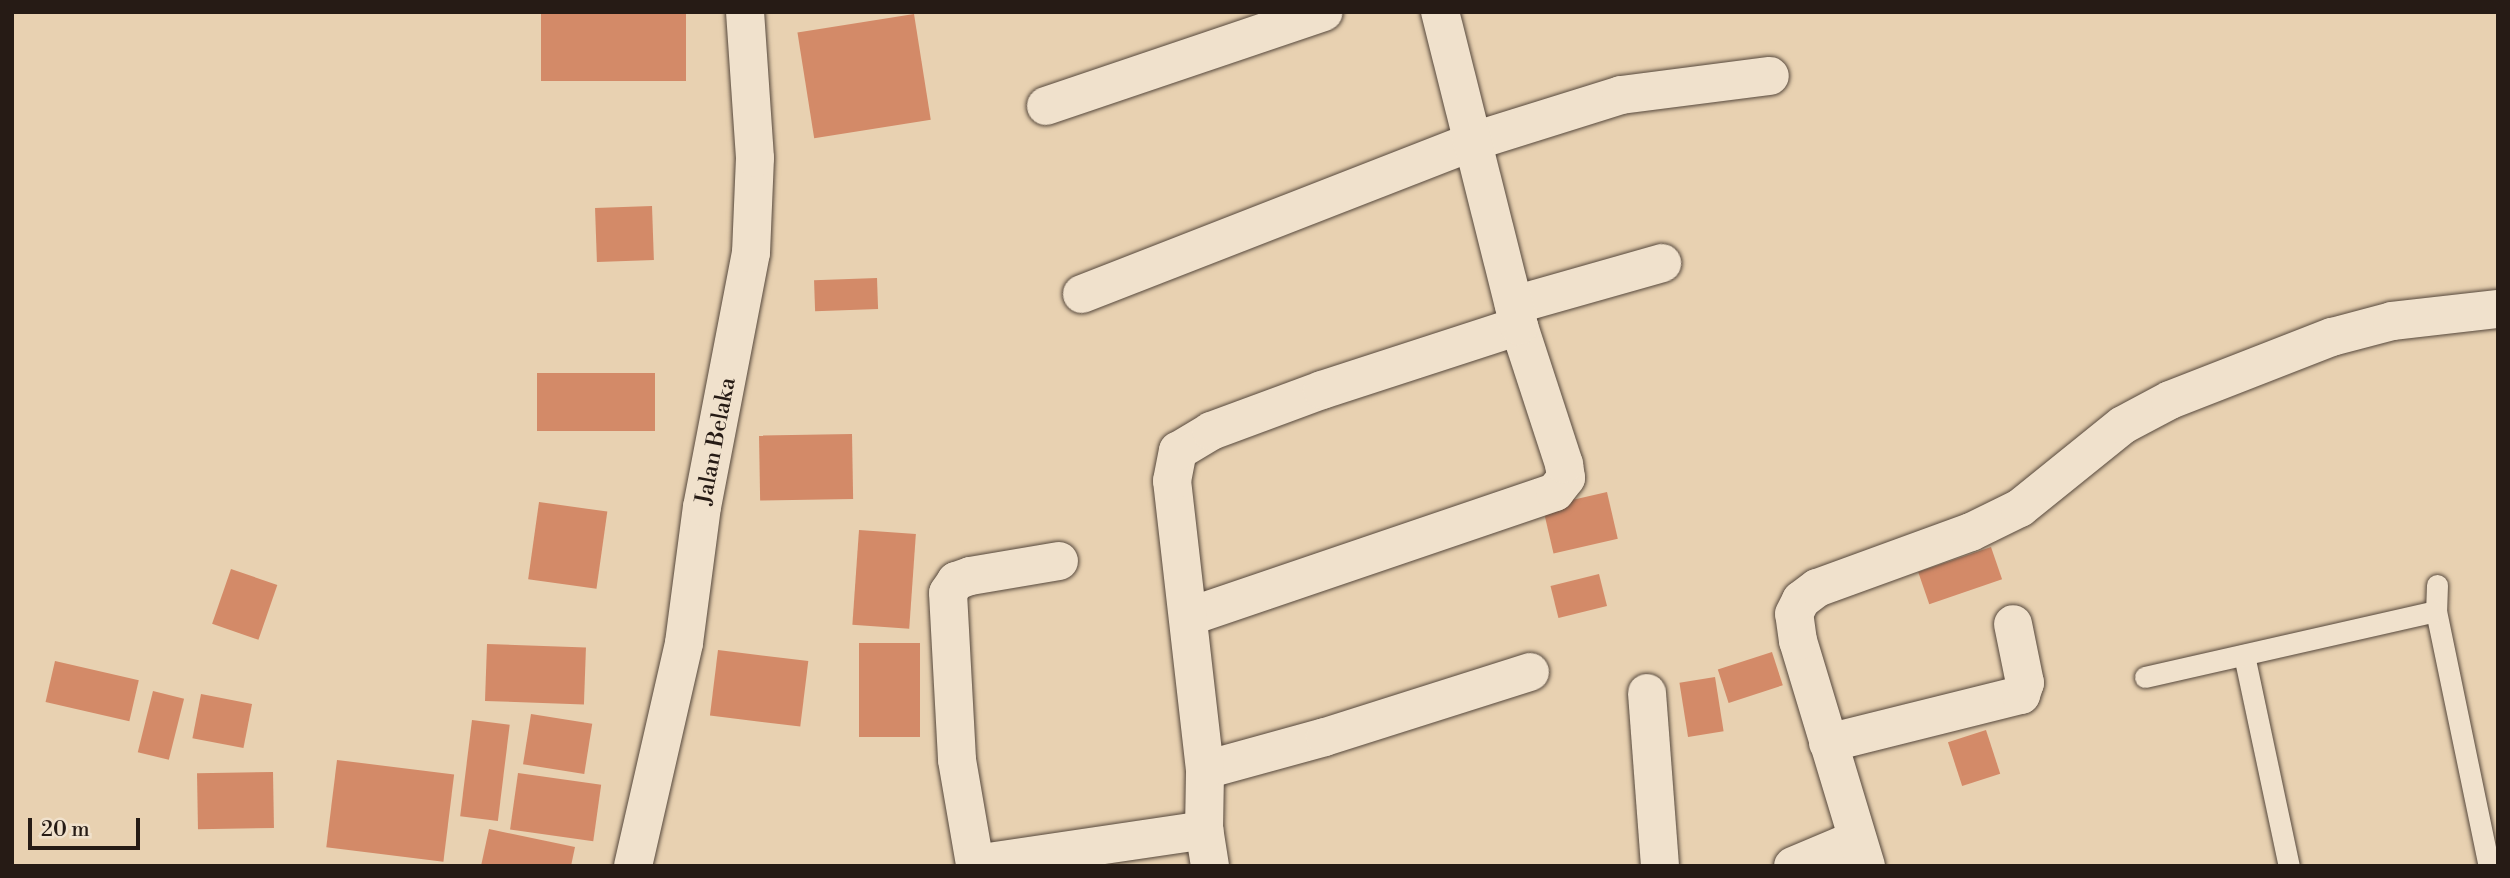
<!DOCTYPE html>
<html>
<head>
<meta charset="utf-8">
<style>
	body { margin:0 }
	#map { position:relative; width:2510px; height:878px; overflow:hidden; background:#e8d1b1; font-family:"Libre Bodoni",serif }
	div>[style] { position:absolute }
	.building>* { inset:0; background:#d38a68; transform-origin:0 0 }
	.roads { filter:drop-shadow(0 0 2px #56483c) drop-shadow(0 0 2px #56483c) }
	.service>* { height:21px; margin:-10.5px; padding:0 10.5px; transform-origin:10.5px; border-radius:10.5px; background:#f0e1cc }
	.minor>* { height:38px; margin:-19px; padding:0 19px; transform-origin:19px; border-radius:19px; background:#f0e1cc }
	span { translate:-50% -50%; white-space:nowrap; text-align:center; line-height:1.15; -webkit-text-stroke:7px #f0e1cc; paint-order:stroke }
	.street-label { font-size:23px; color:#261b15 }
	.frame { position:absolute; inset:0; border:14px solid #261b15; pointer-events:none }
	.scale { position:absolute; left:28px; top:818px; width:112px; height:32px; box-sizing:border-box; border:4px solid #261b15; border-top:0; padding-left:9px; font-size:21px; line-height:24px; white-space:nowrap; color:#261b15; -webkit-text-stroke:5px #f0e1cc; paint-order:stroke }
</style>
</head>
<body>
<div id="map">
	<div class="building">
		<div style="left:541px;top:12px;width:145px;height:69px"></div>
		<div style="left:914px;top:14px;width:107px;height:118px;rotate:81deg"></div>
		<div style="left:652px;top:206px;width:54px;height:57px;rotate:88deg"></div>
		<div style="left:877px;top:278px;width:31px;height:63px;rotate:88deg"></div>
		<div style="left:655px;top:373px;width:58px;height:118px;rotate:90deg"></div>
		<div style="left:852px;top:434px;width:65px;height:93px;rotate:89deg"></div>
		<div style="left:1607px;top:492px;width:48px;height:66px;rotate:77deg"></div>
		<div style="left:539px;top:502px;width:69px;height:78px;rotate:8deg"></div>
		<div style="left:859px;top:530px;width:57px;height:95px;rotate:4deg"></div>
		<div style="left:1991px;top:547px;width:34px;height:77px;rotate:71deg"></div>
		<div style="left:231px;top:569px;width:49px;height:58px;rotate:19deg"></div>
		<div style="left:1599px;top:574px;width:33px;height:50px;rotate:76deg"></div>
		<div style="left:859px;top:643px;width:61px;height:94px"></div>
		<div style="left:487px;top:644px;width:99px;height:57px;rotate:2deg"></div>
		<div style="left:718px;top:650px;width:91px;height:66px;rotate:7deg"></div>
		<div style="left:1772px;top:652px;width:35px;height:57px;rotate:72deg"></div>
		<div style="left:55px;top:661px;width:86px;height:42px;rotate:13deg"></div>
		<div style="left:1715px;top:677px;width:55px;height:36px;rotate:81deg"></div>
		<div style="left:153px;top:691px;width:32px;height:63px;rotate:14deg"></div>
		<div style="left:201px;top:694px;width:52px;height:45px;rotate:11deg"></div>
		<div style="left:531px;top:714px;width:62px;height:51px;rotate:9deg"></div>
		<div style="left:472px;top:720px;width:38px;height:97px;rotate:7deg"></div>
		<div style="left:1986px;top:730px;width:46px;height:40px;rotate:72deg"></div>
		<div style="left:337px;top:760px;width:118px;height:88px;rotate:7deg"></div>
		<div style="left:273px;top:772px;width:56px;height:76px;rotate:89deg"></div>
		<div style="left:518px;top:773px;width:84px;height:57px;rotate:8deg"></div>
		<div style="clip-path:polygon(489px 829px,575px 847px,571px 866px,481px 866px)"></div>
	</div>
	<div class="roads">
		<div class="service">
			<div style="left:2437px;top:585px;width:26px;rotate:92deg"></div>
			<div style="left:2436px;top:611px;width:260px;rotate:78.3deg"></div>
			<div style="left:2244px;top:655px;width:216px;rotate:78deg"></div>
			<div style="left:2145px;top:677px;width:298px;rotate:-12.8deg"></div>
		</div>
		<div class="minor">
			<div style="left:1046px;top:106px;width:293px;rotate:-18.7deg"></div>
			<div style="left:1082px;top:294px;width:418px;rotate:-21.3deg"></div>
			<div style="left:1471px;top:142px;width:157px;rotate:-17.4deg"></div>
			<div style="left:1621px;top:95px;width:150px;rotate:-7.3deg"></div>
			<div style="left:1514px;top:305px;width:154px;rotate:-15.8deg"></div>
			<div style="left:1059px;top:561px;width:90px;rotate:170.4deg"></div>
			<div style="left:970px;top:576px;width:15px;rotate:160deg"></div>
			<div style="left:956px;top:581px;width:14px;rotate:124deg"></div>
			<div style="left:948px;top:593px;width:167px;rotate:86.9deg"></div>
			<div style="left:957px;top:760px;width:106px;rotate:80.2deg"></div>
			<div style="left:975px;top:864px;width:232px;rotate:-8.4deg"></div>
			<div style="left:1188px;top:617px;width:388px;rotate:-18.8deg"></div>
			<div style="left:1555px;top:492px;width:18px;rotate:-52deg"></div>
			<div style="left:1566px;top:478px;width:14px;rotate:-98deg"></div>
			<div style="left:1564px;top:464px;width:145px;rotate:-108.1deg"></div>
			<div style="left:1647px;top:693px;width:173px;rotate:85.7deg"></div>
			<div style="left:1828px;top:743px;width:199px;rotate:-14deg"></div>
			<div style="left:2021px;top:695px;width:13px;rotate:-72deg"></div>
			<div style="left:2025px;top:683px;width:60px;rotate:-101.5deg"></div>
			<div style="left:1205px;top:770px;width:124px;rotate:-15.4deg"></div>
			<div style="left:1325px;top:737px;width:215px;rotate:-17.6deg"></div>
			<div style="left:633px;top:866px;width:229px;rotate:-77.1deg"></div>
			<div style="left:684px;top:643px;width:137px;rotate:-82.5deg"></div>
			<div style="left:702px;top:507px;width:259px;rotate:-79.1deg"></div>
			<div style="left:751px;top:253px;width:95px;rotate:-87.6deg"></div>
			<div style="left:755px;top:158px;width:146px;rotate:-93.9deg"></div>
			<div style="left:1210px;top:866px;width:36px;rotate:-99deg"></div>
			<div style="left:1204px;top:830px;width:60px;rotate:-89deg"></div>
			<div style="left:1205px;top:770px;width:291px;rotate:-96.5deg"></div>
			<div style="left:1172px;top:481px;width:31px;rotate:-79deg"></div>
			<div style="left:1178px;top:451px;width:39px;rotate:-31deg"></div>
			<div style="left:1211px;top:431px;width:118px;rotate:-20.3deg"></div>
			<div style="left:1322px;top:390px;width:207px;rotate:-18deg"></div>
			<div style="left:1519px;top:326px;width:324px;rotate:-104.1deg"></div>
			<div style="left:1793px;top:866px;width:69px;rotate:-22.9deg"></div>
			<div style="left:1866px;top:866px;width:235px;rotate:-106.8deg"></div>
			<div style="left:1798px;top:641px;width:27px;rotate:-98deg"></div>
			<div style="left:1794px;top:614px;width:16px;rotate:-63deg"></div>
			<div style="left:1801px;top:600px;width:20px;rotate:-37deg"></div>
			<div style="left:1817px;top:588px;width:164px;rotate:-20deg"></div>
			<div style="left:1971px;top:532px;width:55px;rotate:-26.1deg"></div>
			<div style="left:2020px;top:508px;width:132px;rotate:-38.9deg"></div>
			<div style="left:2123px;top:425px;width:53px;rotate:-28deg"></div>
			<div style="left:2170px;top:400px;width:174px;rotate:-21.3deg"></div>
			<div style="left:2332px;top:337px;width:62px;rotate:-14.9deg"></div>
			<div style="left:2392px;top:321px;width:107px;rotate:-6.5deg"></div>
		</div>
	</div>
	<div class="street-label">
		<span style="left:716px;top:441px;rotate:-79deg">Jalan Belaka</span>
	</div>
	<div class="frame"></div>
	<div class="scale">20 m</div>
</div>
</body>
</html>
